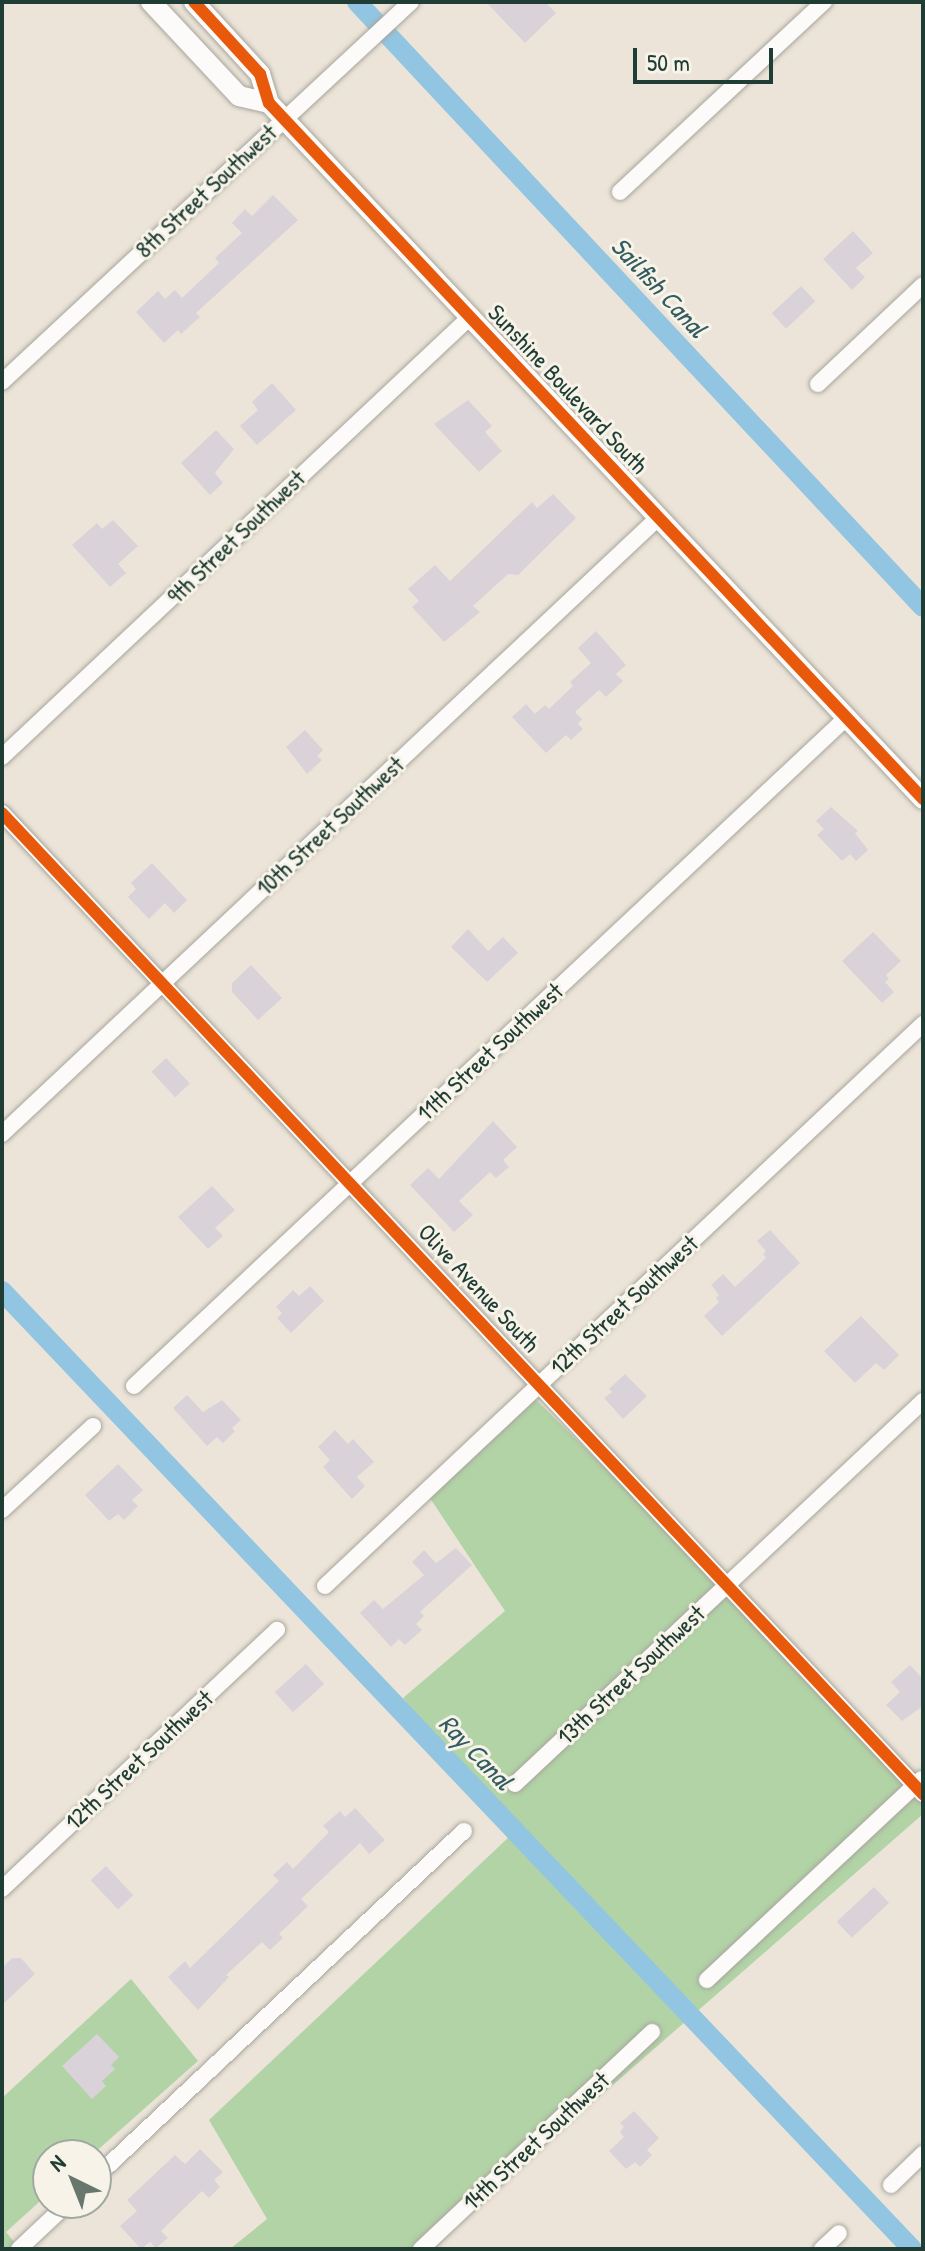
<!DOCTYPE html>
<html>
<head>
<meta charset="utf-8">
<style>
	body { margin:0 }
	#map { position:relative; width:925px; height:2251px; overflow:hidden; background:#ece4d8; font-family:"Patrick Hand",sans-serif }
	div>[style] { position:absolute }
	.green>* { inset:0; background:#b2d3a6 }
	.canal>* { height:20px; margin:-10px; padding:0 10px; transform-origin:10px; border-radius:10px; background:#92c5e1 }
	.building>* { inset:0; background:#d9d3d9; transform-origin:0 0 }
	.roads { filter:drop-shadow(0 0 2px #a7a69e) drop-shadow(0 0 2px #a7a69e) }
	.minor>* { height:16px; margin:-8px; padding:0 8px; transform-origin:8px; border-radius:8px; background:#fcfbf9 }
	.tertiary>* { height:20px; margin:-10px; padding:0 10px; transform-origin:10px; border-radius:10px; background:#fcfbf9 }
	.cycleway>* { height:12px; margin:-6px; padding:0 6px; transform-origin:6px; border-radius:6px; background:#e8590c }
	span { translate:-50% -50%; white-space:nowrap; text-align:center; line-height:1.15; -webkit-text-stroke:6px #f7f3e8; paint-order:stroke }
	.street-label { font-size:24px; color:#1f3d34 }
	.water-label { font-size:26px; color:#325c60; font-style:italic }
	.frame { position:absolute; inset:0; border:4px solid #1f3d34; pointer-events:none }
	.north { position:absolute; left:32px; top:2139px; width:80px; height:80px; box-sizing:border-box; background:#f7f3e8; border:2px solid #a1aaa0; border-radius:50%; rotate:317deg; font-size:22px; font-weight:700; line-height:32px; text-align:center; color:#1f3d34 }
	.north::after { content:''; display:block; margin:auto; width:28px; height:36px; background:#67776d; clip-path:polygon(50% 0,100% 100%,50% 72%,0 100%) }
	.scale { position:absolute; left:633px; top:48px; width:140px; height:36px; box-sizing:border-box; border:4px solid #1f3d34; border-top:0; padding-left:10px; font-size:24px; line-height:28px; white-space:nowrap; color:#1f3d34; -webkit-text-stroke:6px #f7f3e8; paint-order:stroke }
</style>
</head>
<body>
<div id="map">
	<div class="green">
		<div style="clip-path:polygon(525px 1389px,923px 1781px,923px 1814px,425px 2249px,230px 2249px,267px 2219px,209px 2120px,512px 1834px,403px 1698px,505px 1611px,422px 1486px)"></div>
		<div style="clip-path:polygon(131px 1979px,198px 2061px,92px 2155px,48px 2155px,48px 2194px,6px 2232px,20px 2249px,2px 2249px,2px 2098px)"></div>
	</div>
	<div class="canal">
		<div style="left:357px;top:2px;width:828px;rotate:46.91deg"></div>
		<div style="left:2px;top:1291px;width:1321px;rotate:46.47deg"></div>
	</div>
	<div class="building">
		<div style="clip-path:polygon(486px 2px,545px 2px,556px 13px,525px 43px)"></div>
		<div style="clip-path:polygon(273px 195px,298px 220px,196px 313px,200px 317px,181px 334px,178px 330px,164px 343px,136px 312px,158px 291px,165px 299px,175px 290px,182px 298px,219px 263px,215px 258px,242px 233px,232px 223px,245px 209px,252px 216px)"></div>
		<div style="clip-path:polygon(853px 231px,873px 253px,856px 268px,865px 277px,852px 290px,823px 259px)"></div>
		<div style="left:801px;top:286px;width:21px;height:40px;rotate:47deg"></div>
		<div style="clip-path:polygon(272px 383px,296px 410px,257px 445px,240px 426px,258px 410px,252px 402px)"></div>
		<div style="clip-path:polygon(468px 400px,492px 426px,485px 432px,502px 451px,479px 472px,434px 424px)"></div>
		<div style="clip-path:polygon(216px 430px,234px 449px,215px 473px,223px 483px,210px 495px,181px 463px)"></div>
		<div style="clip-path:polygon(553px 494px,576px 518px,518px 575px,508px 574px,473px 606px,480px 612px,444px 642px,412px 607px,419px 601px,408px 589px,435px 565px,450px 581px,532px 502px,537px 508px)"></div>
		<div style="clip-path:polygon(113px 520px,138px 546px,118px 564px,126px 573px,110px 587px,72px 545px,97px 523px,102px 529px)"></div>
		<div style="clip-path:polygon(596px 631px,626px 665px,616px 674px,623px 681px,606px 697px,599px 690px,575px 712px,582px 719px,578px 724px,583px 729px,571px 740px,566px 735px,546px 753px,512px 717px,526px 704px,535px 714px,545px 705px,549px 709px,573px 686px,570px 682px,591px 663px,578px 648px)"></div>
		<div style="clip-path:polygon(305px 730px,323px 750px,317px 756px,322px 760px,307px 774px,286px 747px)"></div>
		<div style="clip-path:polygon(831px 807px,858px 831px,855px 833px,868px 850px,856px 861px,850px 854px,842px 861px,817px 835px,824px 829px,816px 821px)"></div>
		<div style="clip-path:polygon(152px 863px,187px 900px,174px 913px,165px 903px,149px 919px,128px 897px,136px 889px,131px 883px)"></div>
		<div style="clip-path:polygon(468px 929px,488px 951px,503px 937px,518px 953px,487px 982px,451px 947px)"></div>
		<div style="clip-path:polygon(873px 932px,901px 961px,886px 975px,889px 979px,885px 982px,894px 992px,882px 1003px,842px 961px)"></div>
		<div style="clip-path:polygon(251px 965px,282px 998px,258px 1020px,232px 992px,232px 983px)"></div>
		<div style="left:166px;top:1058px;width:35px;height:20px;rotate:47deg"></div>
		<div style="clip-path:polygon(493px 1121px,517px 1147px,503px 1160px,509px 1167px,496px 1178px,490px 1172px,459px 1201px,473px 1215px,454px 1232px,410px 1185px,428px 1168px,439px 1179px)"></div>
		<div style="clip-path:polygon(212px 1186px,235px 1210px,215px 1228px,223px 1236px,208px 1249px,178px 1217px)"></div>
		<div style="clip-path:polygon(770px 1230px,800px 1263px,722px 1336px,704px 1316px,719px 1302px,716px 1298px,719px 1295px,711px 1285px,723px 1274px,735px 1287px,766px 1258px,763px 1254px,766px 1251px,757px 1241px)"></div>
		<div style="clip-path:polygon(310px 1286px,324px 1301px,291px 1333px,277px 1318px,282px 1313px,276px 1307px,293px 1290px,299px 1296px)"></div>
		<div style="clip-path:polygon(861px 1316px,899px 1355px,884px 1370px,876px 1363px,855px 1383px,824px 1351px)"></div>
		<div style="clip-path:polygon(625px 1374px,647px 1396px,623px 1419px,604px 1398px,612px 1392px,609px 1389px)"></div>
		<div style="clip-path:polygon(187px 1395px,203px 1412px,222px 1400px,241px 1420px,232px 1428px,235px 1431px,223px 1443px,217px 1437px,207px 1446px,173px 1408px)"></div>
		<div style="clip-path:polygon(335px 1430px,348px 1444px,353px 1439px,374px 1462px,357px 1477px,365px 1486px,352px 1499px,323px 1467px,330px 1460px,318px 1447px)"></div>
		<div style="clip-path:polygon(118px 1464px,143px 1490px,132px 1500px,138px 1506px,124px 1520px,118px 1514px,109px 1521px,85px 1495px)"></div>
		<div style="clip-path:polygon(456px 1548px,472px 1565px,420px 1612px,424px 1616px,416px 1624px,422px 1630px,405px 1645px,399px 1639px,391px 1647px,360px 1613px,374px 1600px,383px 1609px,424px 1575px,412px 1562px,424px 1550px,436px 1563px)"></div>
		<div style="left:306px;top:1664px;width:27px;height:42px;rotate:48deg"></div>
		<div style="clip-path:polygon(910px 1665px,923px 1679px,923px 1706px,902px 1721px,886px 1705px,900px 1692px,891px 1682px)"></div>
		<div style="clip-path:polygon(355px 1808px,385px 1840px,369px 1854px,360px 1843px,301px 1899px,308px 1906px,279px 1934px,283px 1938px,270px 1950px,262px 1942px,226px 1975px,229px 1977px,198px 2010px,168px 1977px,185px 1961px,190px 1968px,279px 1881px,273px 1875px,287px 1862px,293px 1869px,329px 1832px,323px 1826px,340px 1811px,345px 1817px)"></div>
		<div style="left:106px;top:1866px;width:40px;height:21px;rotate:47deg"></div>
		<div style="left:874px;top:1887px;width:22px;height:51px;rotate:47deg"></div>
		<div style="clip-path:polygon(12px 1958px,21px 1958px,35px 1974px,2px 2005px,2px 1968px)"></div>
		<div style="clip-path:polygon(97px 2034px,119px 2057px,111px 2065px,115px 2069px,102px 2081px,106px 2086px,92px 2099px,62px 2066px)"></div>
		<div style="clip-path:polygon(634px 2111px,659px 2138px,647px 2150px,652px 2155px,640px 2167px,635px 2162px,626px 2169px,609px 2151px,624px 2137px,620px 2132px,624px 2127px,620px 2123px)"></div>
		<div style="clip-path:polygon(200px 2149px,223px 2172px,214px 2180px,220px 2187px,209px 2198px,202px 2191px,161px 2231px,168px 2238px,156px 2248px,150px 2242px,141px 2249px,120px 2226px,137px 2211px,127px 2200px,175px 2155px,185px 2164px)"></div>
	</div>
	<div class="roads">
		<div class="minor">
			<div style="left:620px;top:192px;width:279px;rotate:-43deg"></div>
			<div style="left:2px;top:382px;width:558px;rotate:-42.9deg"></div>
			<div style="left:818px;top:384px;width:144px;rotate:-43.3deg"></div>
			<div style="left:2px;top:757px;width:642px;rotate:-43.23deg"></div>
			<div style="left:2px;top:813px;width:1346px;rotate:46.81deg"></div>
			<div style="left:2px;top:1134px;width:900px;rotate:-43.2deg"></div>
			<div style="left:134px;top:1386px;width:976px;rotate:-43.17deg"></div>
			<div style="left:2px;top:1510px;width:124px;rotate:-42.7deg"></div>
			<div style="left:325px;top:1586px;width:821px;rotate:-43.22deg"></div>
			<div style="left:515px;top:1784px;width:560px;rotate:-43.19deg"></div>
			<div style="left:2px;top:1889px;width:378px;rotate:-43.3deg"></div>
			<div style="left:707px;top:1980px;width:294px;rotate:-43.1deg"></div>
			<div style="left:96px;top:2177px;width:505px;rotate:-43.24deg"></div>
			<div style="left:891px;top:2185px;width:45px;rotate:-44.1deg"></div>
			<div style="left:19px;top:2249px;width:67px;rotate:-43.2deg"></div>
			<div style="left:421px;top:2249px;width:317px;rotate:-43.2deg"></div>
			<div style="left:822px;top:2249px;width:23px;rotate:-43deg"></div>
		</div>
		<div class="tertiary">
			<div style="left:151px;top:2px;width:129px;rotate:46.9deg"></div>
			<div style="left:239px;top:96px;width:31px;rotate:13deg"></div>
			<div style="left:194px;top:2px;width:98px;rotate:47.5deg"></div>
			<div style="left:260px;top:74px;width:30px;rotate:73deg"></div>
			<div style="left:269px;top:103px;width:955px;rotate:46.78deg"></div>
		</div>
	</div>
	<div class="cycleway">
		<div style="left:194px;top:2px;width:98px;rotate:47.5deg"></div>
		<div style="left:260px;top:74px;width:30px;rotate:73deg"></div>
		<div style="left:269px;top:103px;width:955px;rotate:46.78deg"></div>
		<div style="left:2px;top:813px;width:1346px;rotate:46.81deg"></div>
	</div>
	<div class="street-label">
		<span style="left:206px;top:191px;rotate:-43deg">8th Street Southwest</span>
		<span style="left:568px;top:389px;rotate:47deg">Sunshine Boulevard South</span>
		<span style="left:236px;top:537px;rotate:-44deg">9th Street Southwest</span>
		<span style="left:330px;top:826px;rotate:-43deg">10th Street Southwest</span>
		<span style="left:490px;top:1052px;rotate:-43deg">11th Street Southwest</span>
		<span style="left:479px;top:1288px;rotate:47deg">Olive Avenue South</span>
		<span style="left:624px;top:1305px;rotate:-43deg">12th Street Southwest</span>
		<span style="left:631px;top:1675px;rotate:-43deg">13th Street Southwest</span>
		<span style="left:139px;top:1760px;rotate:-43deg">12th Street Southwest</span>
		<span style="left:536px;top:2141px;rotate:-43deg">14th Street Southwest</span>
	</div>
	<div class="water-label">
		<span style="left:659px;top:287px;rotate:47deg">Sailfish Canal</span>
		<span style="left:476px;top:1752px;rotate:46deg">Ray Canal</span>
	</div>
	<div class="frame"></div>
	<div class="north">N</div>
	<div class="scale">50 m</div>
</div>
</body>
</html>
